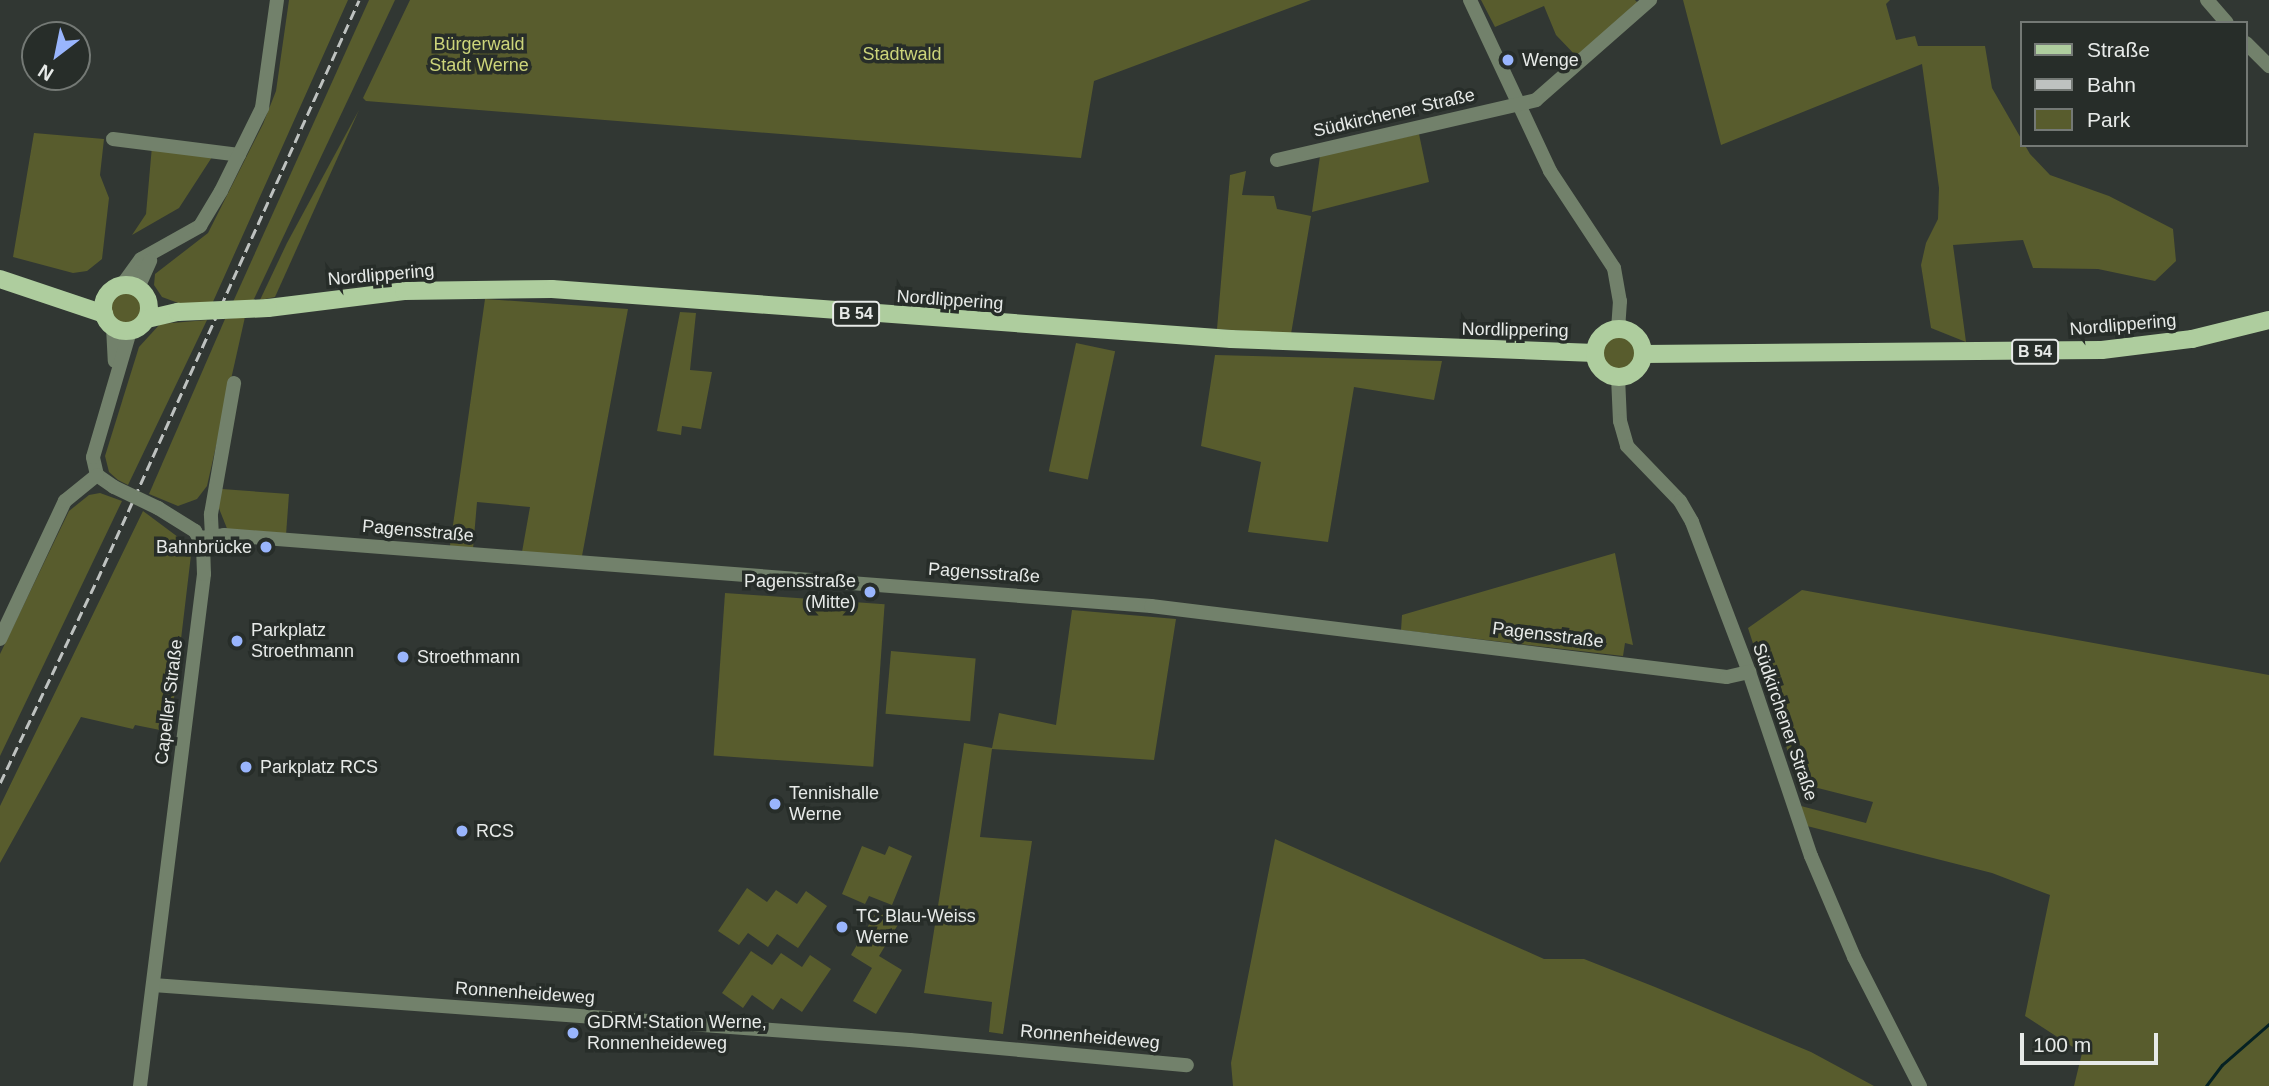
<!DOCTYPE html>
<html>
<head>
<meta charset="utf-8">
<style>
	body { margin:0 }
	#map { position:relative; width:2269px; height:1086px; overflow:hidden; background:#313733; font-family:Helvetica,sans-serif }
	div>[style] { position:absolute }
	.green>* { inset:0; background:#585c2d; transform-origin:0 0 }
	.round { border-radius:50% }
	.stream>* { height:2.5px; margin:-1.25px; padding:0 1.25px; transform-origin:1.25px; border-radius:1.25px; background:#052123 }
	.minor>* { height:14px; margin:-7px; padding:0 7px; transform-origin:7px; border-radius:7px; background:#72816b }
	.major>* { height:18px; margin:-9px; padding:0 9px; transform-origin:9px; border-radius:9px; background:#aecd9e }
	.major>.ring { margin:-9px; padding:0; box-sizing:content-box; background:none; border:18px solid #aecd9e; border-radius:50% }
	.rail>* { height:2.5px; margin-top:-1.25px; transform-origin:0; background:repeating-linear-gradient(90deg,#bec2c0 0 10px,transparent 0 15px) }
	.minor-bridge>* { height:14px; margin:-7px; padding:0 7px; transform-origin:7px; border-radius:7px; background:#72816b }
	.major-bridge>* { height:18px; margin:-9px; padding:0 9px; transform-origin:9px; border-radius:9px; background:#aecd9e }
	.dots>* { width:19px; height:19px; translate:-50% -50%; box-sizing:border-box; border:4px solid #272d29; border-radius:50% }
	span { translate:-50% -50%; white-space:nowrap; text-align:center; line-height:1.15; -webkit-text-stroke:7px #272d29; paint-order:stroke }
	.shield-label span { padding:2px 5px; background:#272d29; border:2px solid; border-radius:5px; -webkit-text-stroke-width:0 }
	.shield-label { font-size:16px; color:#e7eae8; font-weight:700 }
	.park-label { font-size:18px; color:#ccd47a }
	.poi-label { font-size:18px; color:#e7eae8 }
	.left { translate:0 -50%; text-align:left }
	.right { translate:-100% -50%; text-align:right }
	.street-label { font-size:18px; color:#e7eae8 }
	.legend { position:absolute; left:2020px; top:21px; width:228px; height:126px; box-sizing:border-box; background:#272d29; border:2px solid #747975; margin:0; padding:9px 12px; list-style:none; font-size:21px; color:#e7eae8 }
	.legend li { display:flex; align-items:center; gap:14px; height:35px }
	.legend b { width:35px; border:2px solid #747975 }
	.north { position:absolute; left:21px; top:21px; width:70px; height:70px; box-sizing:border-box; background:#272d29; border:2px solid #747975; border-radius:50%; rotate:212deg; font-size:19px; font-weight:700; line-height:28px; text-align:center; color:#e7eae8 }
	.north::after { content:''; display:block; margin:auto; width:24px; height:32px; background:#99b5fd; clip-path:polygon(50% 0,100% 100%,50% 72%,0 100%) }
	.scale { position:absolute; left:2020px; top:1033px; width:138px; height:32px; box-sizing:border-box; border:4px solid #e7eae8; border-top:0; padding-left:9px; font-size:21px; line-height:24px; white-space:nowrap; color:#e7eae8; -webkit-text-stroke:5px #272d29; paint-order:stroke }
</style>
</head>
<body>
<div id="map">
	<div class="green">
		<div style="clip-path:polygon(289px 0,348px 0,212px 304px,181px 304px,162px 297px,154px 285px,155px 274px,208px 233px,263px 124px,276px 91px)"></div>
		<div style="clip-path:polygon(369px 0,395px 0,253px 301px,233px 302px)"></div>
		<div style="clip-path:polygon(410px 0,1311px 0,1094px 81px,1081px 158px,366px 101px,363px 98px)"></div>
		<div style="clip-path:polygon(1481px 0,1635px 0,1640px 5px,1578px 58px,1556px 35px,1544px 6px,1495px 27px)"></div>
		<div style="clip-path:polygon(1683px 0,1890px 0,1886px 4px,1896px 40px,1915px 36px,1918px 46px,1985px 46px,1992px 88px,2030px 154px,2050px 175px,2109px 196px,2173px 229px,2176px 261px,2155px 281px,2098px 269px,2033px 268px,2023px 240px,1953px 245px,1966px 342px,1931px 328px,1921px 265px,1926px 243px,1938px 219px,1939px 188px,1922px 64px,1721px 145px)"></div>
		<div style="clip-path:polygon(359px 110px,275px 297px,260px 300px,287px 243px)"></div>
		<div style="clip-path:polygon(34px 133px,104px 139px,100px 175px,109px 198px,102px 259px,87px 271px,73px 273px,13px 257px)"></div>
		<div style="clip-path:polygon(1419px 134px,1429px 182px,1312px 212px,1320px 156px)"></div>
		<div style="clip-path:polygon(152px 146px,214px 154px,179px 208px,132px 235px,146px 214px)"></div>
		<div style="clip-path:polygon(1246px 171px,1242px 195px,1274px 196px,1277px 209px,1311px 216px,1291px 334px,1217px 329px,1230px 175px)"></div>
		<div class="round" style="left:109px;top:291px;width:36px;height:36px"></div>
		<div style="clip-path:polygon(485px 299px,628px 309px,582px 556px,522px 552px,530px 507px,477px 502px,473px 549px,450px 546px)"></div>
		<div style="clip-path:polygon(680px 312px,696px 313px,690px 370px,712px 372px,701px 429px,682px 426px,681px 435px,657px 431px)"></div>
		<div style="clip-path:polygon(245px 317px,207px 486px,197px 499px,178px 506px,149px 494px,225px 319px)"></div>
		<div style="clip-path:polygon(207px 320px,128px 485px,118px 480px,109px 472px,105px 456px,139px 347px,160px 324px)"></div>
		<div class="round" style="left:1601px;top:335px;width:36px;height:36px"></div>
		<div style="left:1076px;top:343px;width:40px;height:131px;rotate:12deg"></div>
		<div style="clip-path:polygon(1215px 355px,1442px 361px,1434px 400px,1354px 387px,1328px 542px,1248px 532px,1261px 462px,1201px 446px)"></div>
		<div style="clip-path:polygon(222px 489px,289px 494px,286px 535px,228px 531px,216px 501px)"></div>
		<div style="clip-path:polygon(100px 493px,122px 501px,0 756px,0 654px,69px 511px,89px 495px)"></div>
		<div style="clip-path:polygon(143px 511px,182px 540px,191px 555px,170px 732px,135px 725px,133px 729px,81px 717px,0 863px,0 806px)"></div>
		<div style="clip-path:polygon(1615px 553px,1633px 645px,1625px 643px,1623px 656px,1401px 630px,1402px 615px)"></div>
		<div style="clip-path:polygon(1802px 590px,2269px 675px,2269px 1086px,2074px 1086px,2082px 1053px,2025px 1016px,2050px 895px,1992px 873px,1807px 826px,1801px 806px,1866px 823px,1873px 802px,1798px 783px,1748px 628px)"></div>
		<div style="left:725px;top:593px;width:160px;height:163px;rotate:4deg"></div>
		<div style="clip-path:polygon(1072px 610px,1176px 619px,1154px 760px,992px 749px,980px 837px,1032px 841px,1003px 1034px,989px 1032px,992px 1002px,924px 993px,963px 750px,964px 743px,992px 748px,999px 713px,1056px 725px)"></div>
		<div style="left:891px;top:651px;width:85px;height:63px;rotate:5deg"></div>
		<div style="clip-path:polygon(1275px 839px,1544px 959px,1584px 959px,1655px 987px,1811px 1052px,1874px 1086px,1233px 1086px,1231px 1063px)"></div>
		<div style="clip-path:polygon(862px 846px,885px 855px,889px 846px,912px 856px,892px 905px,869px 896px,865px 904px,842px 894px)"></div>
		<div style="clip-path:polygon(747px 888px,767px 902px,776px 890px,797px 904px,806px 891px,827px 906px,798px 948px,777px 934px,768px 947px,748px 933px,739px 945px,718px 931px)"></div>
		<div style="clip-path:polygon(877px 911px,899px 923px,879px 956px,902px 970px,876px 1014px,853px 1001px,872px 968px,851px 955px)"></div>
		<div style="clip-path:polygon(751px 951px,772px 965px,781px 953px,802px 967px,810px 955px,831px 969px,802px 1012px,781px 998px,773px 1010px,752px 995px,743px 1008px,722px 993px)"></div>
	</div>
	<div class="stream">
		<div style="left:2206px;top:1086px;width:26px;rotate:-53deg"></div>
		<div style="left:2222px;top:1065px;width:62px;rotate:-41.1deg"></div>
	</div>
	<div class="minor">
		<div style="left:1470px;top:0;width:189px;rotate:64.9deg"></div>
		<div style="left:1550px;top:171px;width:116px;rotate:56.6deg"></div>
		<div style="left:1614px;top:268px;width:34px;rotate:80deg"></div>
		<div style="left:1620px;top:301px;width:28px;rotate:94deg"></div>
		<div style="left:2207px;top:0;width:30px;rotate:49deg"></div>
		<div style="left:2246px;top:43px;width:33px;rotate:45deg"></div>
		<div style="left:113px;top:139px;width:127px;rotate:7.2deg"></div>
		<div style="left:1277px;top:160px;width:266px;rotate:-13deg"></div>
		<div style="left:1536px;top:100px;width:152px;rotate:-41.3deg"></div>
		<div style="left:122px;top:285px;width:32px;rotate:-54deg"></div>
		<div style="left:141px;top:259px;width:68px;rotate:-29.2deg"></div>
		<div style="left:200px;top:226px;width:41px;rotate:-59deg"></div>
		<div style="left:221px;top:191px;width:93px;rotate:-63.7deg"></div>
		<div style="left:262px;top:108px;width:109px;rotate:-82.1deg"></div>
		<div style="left:138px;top:288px;width:30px;rotate:-66deg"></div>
		<div style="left:113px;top:327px;width:34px;rotate:87deg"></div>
		<div style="left:1618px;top:377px;width:44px;rotate:87.4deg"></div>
		<div style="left:1620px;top:421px;width:26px;rotate:74deg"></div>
		<div style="left:1627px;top:446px;width:76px;rotate:46.1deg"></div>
		<div style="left:1680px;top:501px;width:24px;rotate:60deg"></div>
		<div style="left:1692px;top:522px;width:160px;rotate:69.2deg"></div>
		<div style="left:1749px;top:672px;width:194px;rotate:71.4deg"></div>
		<div style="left:1811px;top:856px;width:110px;rotate:66.9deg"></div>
		<div style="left:1854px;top:957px;width:145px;rotate:62.9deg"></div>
		<div style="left:114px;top:487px;width:21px;rotate:-145deg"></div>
		<div style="left:97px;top:475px;width:18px;rotate:-103deg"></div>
		<div style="left:93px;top:457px;width:131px;rotate:-73.6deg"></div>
		<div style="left:212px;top:536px;width:22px;rotate:-93deg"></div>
		<div style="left:211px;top:514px;width:133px;rotate:-80deg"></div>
		<div style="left:200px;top:538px;width:24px;rotate:-7deg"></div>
		<div style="left:224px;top:535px;width:930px;rotate:4.38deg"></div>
		<div style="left:1151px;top:606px;width:580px;rotate:7.03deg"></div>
		<div style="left:1727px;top:677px;width:23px;rotate:-13deg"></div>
		<div style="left:0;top:639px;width:153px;rotate:-64.8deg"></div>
		<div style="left:65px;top:501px;width:41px;rotate:-39.1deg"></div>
		<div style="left:153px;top:985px;width:759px;rotate:4.16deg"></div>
		<div style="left:910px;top:1040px;width:278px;rotate:5.2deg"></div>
		<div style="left:140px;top:1086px;width:516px;rotate:-82.87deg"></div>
		<div style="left:204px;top:574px;width:28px;rotate:-92deg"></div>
		<div style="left:203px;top:546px;width:17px;rotate:-118deg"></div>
		<div style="left:195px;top:531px;width:44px;rotate:-148.1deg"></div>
	</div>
	<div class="major">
		<div style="left:0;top:279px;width:110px;rotate:18.6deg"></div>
		<div class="ring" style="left:103px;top:285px;width:28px;height:28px"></div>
		<div style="left:268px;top:308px;width:137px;rotate:-7.1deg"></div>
		<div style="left:404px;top:291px;width:148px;rotate:-0.8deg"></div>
		<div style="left:552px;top:289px;width:681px;rotate:4.21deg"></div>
		<div style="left:1231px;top:339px;width:364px;rotate:2.2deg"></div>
		<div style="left:147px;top:319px;width:32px;rotate:-13deg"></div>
		<div class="ring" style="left:1595px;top:329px;width:30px;height:30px"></div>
		<div style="left:1643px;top:354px;width:459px;rotate:-0.5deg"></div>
		<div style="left:2102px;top:350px;width:91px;rotate:-7deg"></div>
		<div style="left:2192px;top:339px;width:79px;rotate:-13.9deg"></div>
	</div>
	<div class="rail">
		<div style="left:0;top:783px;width:225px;rotate:-64.5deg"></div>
		<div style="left:97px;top:580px;width:636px;rotate:-65.69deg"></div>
	</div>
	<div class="minor-bridge">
		<div style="left:114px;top:487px;width:49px;rotate:25.5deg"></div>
	</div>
	<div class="major-bridge">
		<div style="left:178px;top:312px;width:90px;rotate:-2.5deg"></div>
	</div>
	<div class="dots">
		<div style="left:1508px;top:60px;background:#99b5fd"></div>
		<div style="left:266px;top:547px;background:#99b5fd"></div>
		<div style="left:870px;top:592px;background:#99b5fd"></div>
		<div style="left:237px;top:641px;background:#99b5fd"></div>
		<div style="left:403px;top:657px;background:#99b5fd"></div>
		<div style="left:246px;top:767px;background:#99b5fd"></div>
		<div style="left:775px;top:804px;background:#99b5fd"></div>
		<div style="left:462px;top:831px;background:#99b5fd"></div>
		<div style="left:842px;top:927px;background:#99b5fd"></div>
		<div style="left:573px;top:1033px;background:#99b5fd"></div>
	</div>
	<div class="shield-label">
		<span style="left:856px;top:314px">B 54</span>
		<span style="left:2035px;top:352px">B 54</span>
	</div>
	<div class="park-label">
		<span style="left:479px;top:55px">Bürgerwald<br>Stadt Werne</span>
		<span style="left:902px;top:54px">Stadtwald</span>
	</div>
	<div class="poi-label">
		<span class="left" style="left:1522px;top:60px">Wenge</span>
		<span class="right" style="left:252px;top:547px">Bahnbrücke</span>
		<span class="right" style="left:856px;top:592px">Pagensstraße<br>(Mitte)</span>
		<span class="left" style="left:251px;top:641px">Parkplatz<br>Stroethmann</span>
		<span class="left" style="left:417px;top:657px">Stroethmann</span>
		<span class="left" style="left:260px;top:767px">Parkplatz RCS</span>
		<span class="left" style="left:789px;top:804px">Tennishalle<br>Werne</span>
		<span class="left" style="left:476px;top:831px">RCS</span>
		<span class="left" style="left:856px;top:927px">TC Blau-Weiss<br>Werne</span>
		<span class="left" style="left:587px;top:1033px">GDRM-Station Werne,<br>Ronnenheideweg</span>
	</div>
	<div class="street-label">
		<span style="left:1394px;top:113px;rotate:-13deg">Südkirchener Straße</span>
		<span style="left:381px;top:275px;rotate:-5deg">Nordlippering</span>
		<span style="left:950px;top:300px;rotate:4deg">Nordlippering</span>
		<span style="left:2123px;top:325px;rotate:-5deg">Nordlippering</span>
		<span style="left:1515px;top:330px;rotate:1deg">Nordlippering</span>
		<span style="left:418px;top:531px;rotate:5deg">Pagensstraße</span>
		<span style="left:984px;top:573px;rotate:4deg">Pagensstraße</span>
		<span style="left:1548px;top:635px;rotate:7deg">Pagensstraße</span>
		<span style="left:169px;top:702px;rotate:-83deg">Capeller Straße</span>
		<span style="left:1785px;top:722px;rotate:71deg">Südkirchener Straße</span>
		<span style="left:525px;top:993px;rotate:4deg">Ronnenheideweg</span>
		<span style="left:1090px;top:1037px;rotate:5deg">Ronnenheideweg</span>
	</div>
	<ul class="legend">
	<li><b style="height:9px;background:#aecd9e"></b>Straße</li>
	<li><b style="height:9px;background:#bec2c0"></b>Bahn</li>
	<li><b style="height:19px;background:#585c2d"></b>Park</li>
	</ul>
	<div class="north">N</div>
	<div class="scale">100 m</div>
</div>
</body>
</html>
